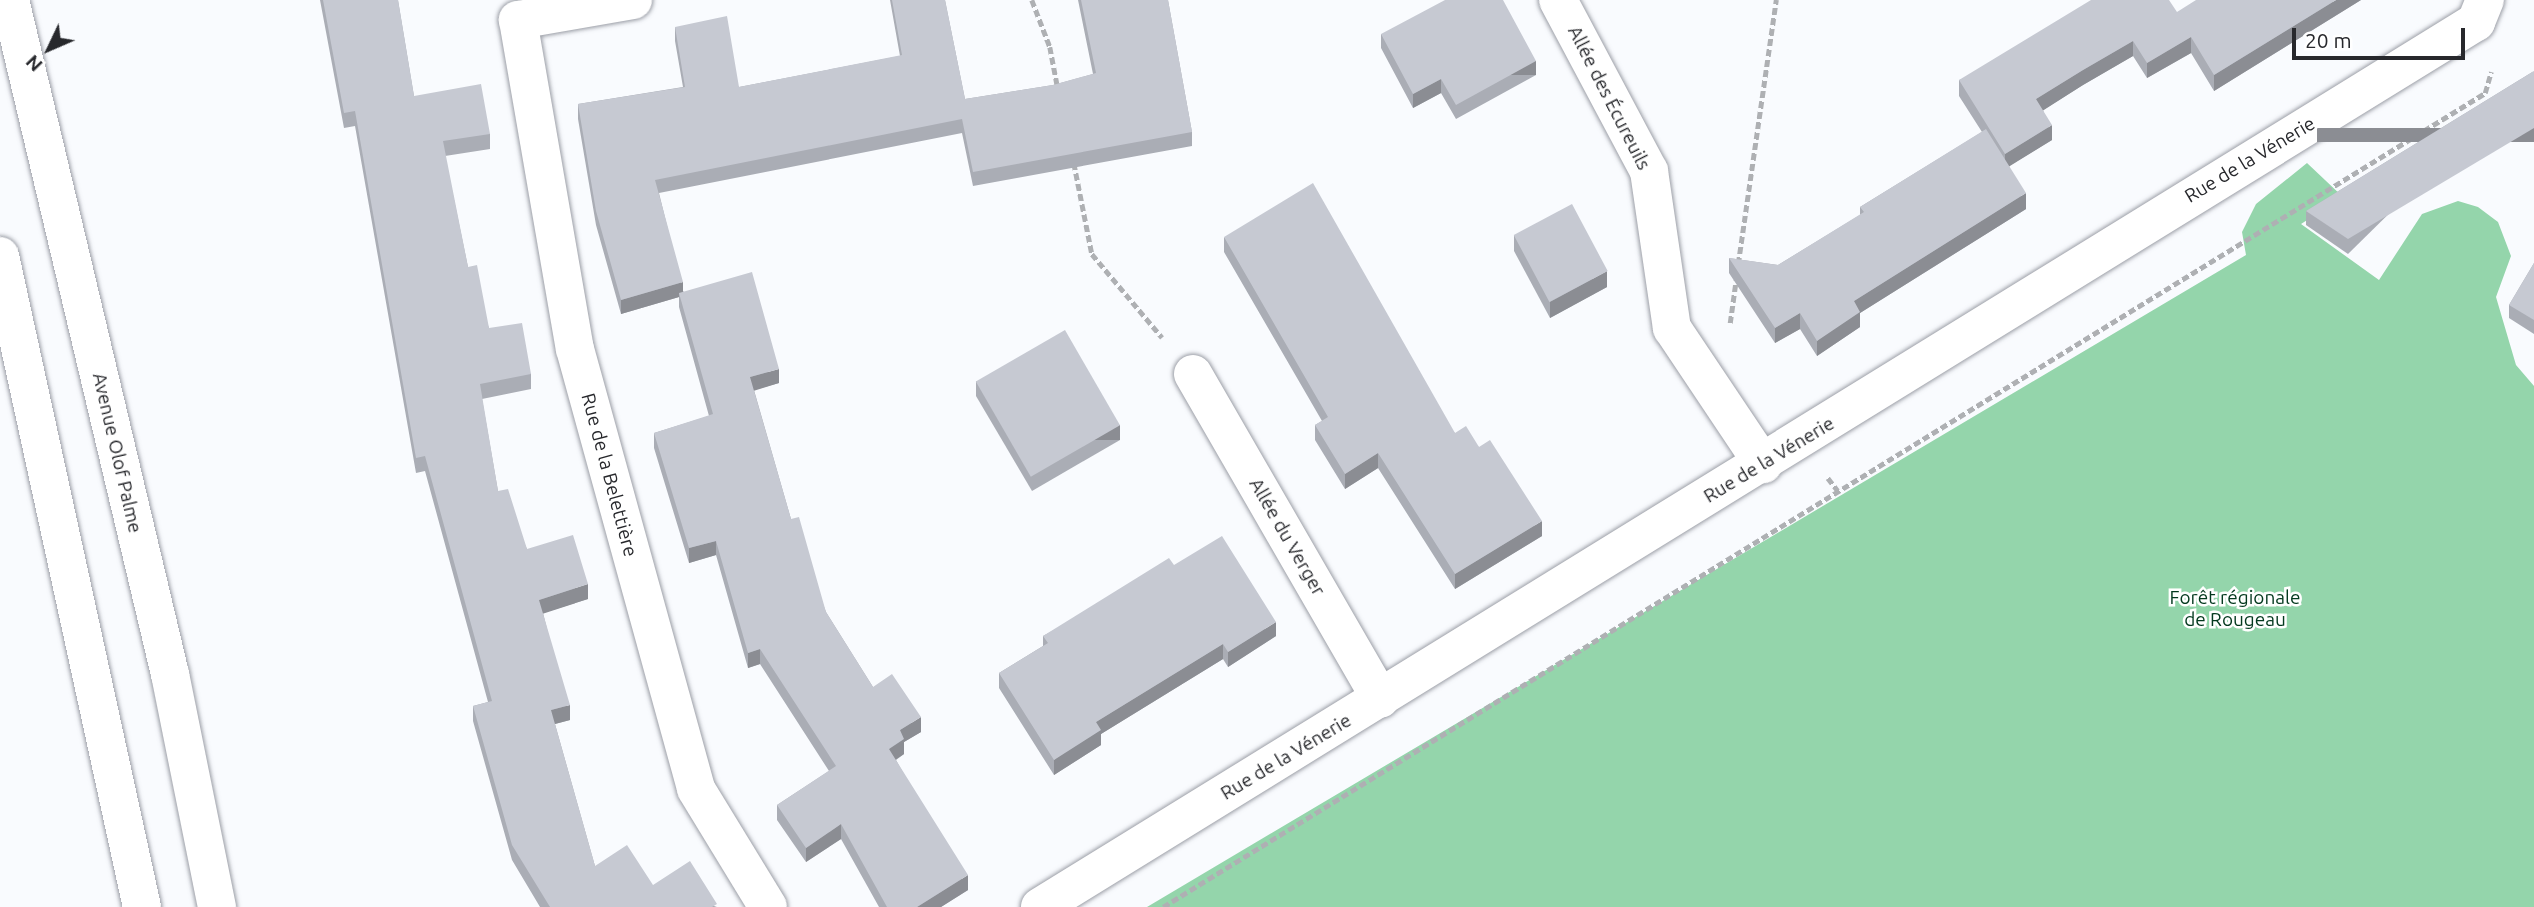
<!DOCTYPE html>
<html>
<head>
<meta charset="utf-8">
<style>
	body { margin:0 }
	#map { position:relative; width:2534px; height:907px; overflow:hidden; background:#f9fbfe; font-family:Ubuntu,sans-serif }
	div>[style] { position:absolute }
	.forest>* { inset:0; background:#94d5ab }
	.path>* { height:4.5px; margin-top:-2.25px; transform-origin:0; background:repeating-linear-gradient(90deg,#aeb0b3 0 7px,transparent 0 10.5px) }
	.roads { filter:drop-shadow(0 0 2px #9c9fa7) drop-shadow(0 0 2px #9c9fa7) }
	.minor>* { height:38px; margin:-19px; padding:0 19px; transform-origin:19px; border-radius:19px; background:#fff }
	.secondary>* { height:38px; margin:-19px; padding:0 19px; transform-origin:19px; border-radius:19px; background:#fff }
	.wall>* { inset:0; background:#aaadb5 }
	.shaded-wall>* { inset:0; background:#8b8d93; transform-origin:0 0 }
	.building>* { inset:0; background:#c6c9d2; transform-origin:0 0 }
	span { translate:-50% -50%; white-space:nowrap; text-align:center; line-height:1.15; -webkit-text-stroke:5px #fff; paint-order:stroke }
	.street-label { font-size:19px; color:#27282c }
	.park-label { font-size:19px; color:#03391e }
	.north { position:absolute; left:14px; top:14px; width:70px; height:70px; -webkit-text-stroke:5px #fff; paint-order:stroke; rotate:226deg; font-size:19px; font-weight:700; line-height:28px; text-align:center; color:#27282c }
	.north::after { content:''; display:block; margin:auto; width:24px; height:32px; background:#27282c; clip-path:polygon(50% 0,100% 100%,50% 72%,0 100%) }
	.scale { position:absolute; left:2292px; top:28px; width:173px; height:32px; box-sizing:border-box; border:4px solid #27282c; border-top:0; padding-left:9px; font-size:21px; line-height:24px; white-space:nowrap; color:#27282c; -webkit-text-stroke:5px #fff; paint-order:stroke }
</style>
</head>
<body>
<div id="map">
	<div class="forest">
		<div style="clip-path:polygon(2307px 163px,2343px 197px,2301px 224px,2379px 280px,2422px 214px,2458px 201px,2478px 207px,2498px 222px,2511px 256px,2496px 297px,2516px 365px,2534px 386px,2534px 907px,1147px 907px,2246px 255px,2242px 232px,2256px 204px)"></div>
	</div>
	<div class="path">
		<div style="left:1032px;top:0;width:50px;rotate:69deg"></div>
		<div style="left:1050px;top:47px;width:43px;rotate:79.2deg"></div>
		<div style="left:1074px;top:163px;width:93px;rotate:78.8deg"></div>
		<div style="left:1092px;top:254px;width:109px;rotate:49.9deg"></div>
		<div style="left:1738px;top:264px;width:267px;rotate:-81.8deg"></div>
		<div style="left:1730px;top:323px;width:43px;rotate:-82.1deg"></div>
		<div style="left:1828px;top:478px;width:16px;rotate:52deg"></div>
		<div style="left:1163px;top:907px;width:1553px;rotate:-31.62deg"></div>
		<div style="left:2485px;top:93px;width:22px;rotate:-74deg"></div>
	</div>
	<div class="roads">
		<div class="minor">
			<div style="left:633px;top:0;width:117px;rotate:170.1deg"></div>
			<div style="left:518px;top:20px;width:334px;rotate:80.2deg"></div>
			<div style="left:575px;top:349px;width:456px;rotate:74.6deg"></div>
			<div style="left:696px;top:789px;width:138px;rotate:58.6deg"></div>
			<div style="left:1558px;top:0;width:194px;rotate:62deg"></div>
			<div style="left:1649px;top:171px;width:159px;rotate:81.7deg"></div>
			<div style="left:1672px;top:328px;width:164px;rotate:56.2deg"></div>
			<div style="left:1193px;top:374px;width:375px;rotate:60deg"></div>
			<div style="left:1040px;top:907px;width:1687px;rotate:-31.65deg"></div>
			<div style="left:2476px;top:22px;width:24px;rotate:-68deg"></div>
		</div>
		<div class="secondary">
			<div style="left:10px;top:0;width:693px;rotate:76.65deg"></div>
			<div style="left:170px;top:674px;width:238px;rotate:78.6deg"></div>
			<div style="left:0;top:256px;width:666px;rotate:77.7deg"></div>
		</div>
	</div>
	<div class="wall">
		<div style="clip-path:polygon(320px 0,398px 0,414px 96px,490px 134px,490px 149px,445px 156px,468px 267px,489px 328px,531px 374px,531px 389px,482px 399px,498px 491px,527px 549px,588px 599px,543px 613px,570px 720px,555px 724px,595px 866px,717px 907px,540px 907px,512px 860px,473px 721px,473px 706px,488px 702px,425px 471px,416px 473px,355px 126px,344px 128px)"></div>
		<div style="clip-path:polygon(890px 0,945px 0,965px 99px,1053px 85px,1093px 74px,1078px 0,1168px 0,1192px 132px,1192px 146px,973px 186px,962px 133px,659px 193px,683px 291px,779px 383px,754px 390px,791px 519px,826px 612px,873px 687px,921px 732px,904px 742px,904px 754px,896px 760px,968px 890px,941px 907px,879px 907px,841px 839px,806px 862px,777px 820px,777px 805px,829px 771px,760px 664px,748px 668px,716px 555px,689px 563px,654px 448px,654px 433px,709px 416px,679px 307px,679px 297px,621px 314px,596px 225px,578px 119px,578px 104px,683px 87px,675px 41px,675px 27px,739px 87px,900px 56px)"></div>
		<div style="clip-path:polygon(2361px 0,2214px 91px,2191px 53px,2147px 78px,2133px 56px,2083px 85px,2043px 110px,2052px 140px,2009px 166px,2026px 209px,1860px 313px,1860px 327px,1817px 356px,1800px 329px,1775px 343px,1729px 273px,1729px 258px,1778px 265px,1860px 215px,1860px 207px,1982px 132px,1959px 96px,1959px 80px,2177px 12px)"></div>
		<div style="clip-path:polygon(1381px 34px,1536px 75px,1456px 119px,1441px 93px,1413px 108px,1381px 48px)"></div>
		<div style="clip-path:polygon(2534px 71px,2348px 254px,2306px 225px,2306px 211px)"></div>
		<div style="clip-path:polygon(1514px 235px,1607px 287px,1550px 318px,1514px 251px)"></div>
		<div style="clip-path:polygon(1224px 237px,1455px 433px,1479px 447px,1542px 536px,1455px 589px,1378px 468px,1345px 489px,1315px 440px,1315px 425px,1322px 421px,1224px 252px)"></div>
		<div style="clip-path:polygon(2534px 263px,2534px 334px,2509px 318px,2509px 305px)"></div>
		<div style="clip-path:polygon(976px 381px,1120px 440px,1032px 491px,976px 396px)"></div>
		<div style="clip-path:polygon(1174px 565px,1276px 636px,1228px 667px,1223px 659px,1101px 734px,1101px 745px,1054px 775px,999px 688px,999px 673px,1043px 646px,1043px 636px)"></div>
	</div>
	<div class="shaded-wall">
		<div style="clip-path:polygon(2336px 0,2361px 0,2214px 91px,2214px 75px)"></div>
		<div style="clip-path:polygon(2191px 37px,2191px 53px,2147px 78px,2147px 63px)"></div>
		<div style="clip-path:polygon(2133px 41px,2133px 56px,2083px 85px,2036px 115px,2036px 99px,2083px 70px)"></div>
		<div style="left:1536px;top:61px;width:14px;height:91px;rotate:90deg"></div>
		<div style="clip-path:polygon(1441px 79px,1441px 93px,1413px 108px,1413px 94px)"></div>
		<div style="clip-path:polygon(2052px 125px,2052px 140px,2005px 169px,2005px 154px)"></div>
		<div style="left:2534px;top:128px;width:14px;height:217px;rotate:90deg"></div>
		<div style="clip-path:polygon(2026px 193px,2026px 209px,1860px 313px,1860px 327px,1817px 356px,1817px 341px,1854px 301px)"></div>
		<div style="clip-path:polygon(1607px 271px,1607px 287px,1550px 318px,1550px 302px)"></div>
		<div style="clip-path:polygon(683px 282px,683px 296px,679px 293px,679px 297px,621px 314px,621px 300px)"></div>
		<div style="clip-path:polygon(1800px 313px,1800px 329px,1775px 343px,1775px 328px)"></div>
		<div style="clip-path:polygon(779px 369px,779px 383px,750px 392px,750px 377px)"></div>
		<div style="left:1120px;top:425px;width:15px;height:102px;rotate:90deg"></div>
		<div style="clip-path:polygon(1378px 453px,1378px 468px,1345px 489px,1345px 474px)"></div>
		<div style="clip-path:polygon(1542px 521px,1542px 536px,1455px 589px,1455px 574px)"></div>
		<div style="clip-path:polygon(716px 541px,716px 555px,689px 563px,689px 548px)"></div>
		<div style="clip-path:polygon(588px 584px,588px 599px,539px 615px,539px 600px)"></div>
		<div style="clip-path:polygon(1276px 622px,1276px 636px,1228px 667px,1228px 652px)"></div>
		<div style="clip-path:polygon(1223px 644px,1223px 659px,1101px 734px,1101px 745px,1054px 775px,1054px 760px,1096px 722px)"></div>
		<div style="clip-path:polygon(760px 649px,760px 664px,748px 668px,748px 653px)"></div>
		<div style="clip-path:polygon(570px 705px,570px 720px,551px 725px,551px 710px)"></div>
		<div style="clip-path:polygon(921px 717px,921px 732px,904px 742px,904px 754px,889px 764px,889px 749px,900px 730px)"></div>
		<div style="clip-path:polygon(841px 824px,841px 839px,806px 862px,806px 848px)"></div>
		<div style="clip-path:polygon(968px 875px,968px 890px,941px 907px,917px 907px)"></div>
	</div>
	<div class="building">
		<div style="clip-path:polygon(323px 0,398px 0,414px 96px,481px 84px,490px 134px,443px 141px,468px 267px,477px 265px,489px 328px,522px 323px,531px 374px,480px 384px,498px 491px,508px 489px,527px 549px,573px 535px,588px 584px,539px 600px,570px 705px,551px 710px,595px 866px,627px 845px,653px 885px,690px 861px,717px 904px,712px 907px,550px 907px,512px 845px,473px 706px,492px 701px,425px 456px,416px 458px,355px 111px,344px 113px)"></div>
		<div style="clip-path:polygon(892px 0,945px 0,965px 99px,1053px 85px,1096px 73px,1081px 0,1168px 0,1192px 132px,973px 172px,962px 119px,655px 180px,683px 282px,621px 300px,596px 211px,578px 104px,685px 87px,675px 27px,727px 16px,739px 87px,902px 55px)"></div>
		<div style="clip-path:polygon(1445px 0,1503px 0,1536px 61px,1456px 105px,1441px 79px,1413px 94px,1381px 34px)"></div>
		<div style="clip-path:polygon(2091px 0,2169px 0,2177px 12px,2196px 0,2336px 0,2214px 75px,2191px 37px,2147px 63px,2133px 41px,2083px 70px,2036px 99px,2052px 125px,2005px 154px,1959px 80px)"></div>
		<div style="clip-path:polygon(2534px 71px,2534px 128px,2348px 239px,2306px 211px)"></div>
		<div style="clip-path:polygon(1986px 129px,2026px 193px,1854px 301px,1860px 312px,1817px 341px,1800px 313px,1775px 328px,1729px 258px,1778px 265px,1864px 212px,1860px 207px)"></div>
		<div style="clip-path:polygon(1313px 183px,1455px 433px,1466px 426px,1479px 447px,1490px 440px,1542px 521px,1455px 574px,1378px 453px,1345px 474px,1315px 425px,1328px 417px,1224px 237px)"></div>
		<div style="left:1572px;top:204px;width:76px;height:66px;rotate:62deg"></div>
		<div style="clip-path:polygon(2534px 263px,2534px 320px,2509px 305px)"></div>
		<div style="clip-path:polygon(752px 272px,779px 369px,750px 377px,791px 519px,799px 517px,826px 612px,873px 687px,892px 674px,921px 717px,900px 730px,904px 739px,889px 749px,968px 875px,917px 907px,887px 907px,841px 824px,806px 848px,777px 805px,836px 766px,760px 649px,748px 653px,716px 541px,689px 548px,654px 433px,713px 414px,679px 293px)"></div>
		<div style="left:1065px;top:330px;width:110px;height:103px;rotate:60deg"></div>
		<div style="clip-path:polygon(1222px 536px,1276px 622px,1228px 652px,1223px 644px,1096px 722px,1101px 730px,1054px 760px,999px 673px,1048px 643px,1043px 636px,1169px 558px,1174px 565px)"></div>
	</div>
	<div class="street-label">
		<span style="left:1609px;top:98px;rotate:63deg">Allée des Écureuils</span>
		<span style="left:2250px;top:160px;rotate:-31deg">Rue de la Vénerie</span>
		<span style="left:117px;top:453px;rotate:77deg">Avenue Olof Palme</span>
		<span style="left:1769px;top:460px;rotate:-31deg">Rue de la Vénerie</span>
		<span style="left:609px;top:475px;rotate:75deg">Rue de la Belettière</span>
		<span style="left:1287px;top:537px;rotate:60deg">Allée du Verger</span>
		<span style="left:1286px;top:757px;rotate:-31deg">Rue de la Vénerie</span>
	</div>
	<div class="park-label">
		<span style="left:2235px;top:609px">Forêt régionale<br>de Rougeau</span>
	</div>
	<div class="north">N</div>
	<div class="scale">20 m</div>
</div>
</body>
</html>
